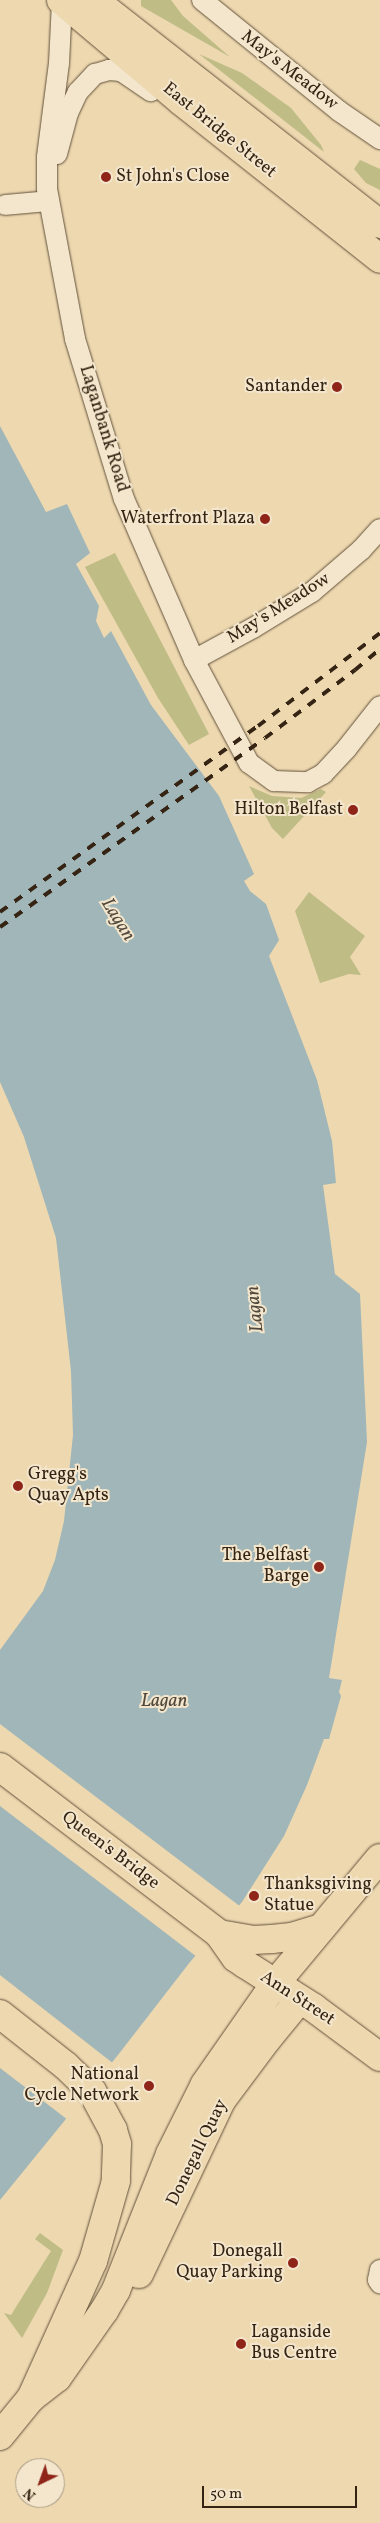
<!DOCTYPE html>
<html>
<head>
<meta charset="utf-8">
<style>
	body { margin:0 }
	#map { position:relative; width:380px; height:2523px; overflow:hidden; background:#edd8b0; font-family:Vollkorn,serif }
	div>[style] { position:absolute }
	.green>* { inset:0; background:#bfbc86 }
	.water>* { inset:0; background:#a0b6b8 }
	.pier>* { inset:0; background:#edd8b0 }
	.roads { filter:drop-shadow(0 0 1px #63513a) drop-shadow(0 0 1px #63513a) }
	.street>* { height:20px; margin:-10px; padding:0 10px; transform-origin:10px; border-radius:10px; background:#f3e6cc }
	.primary>* { height:28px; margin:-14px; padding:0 14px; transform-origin:14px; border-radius:14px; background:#edd8b0 }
	.rail>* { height:4px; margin-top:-2px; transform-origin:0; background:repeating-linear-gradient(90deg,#352413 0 9px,transparent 0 18px) }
	.dots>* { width:14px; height:14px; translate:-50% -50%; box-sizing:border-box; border:2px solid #f3e6cc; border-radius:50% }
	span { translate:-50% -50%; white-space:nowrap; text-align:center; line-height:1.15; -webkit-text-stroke:4px #f3e6cc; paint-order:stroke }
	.street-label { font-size:18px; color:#352413 }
	.poi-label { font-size:18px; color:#352413 }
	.left { translate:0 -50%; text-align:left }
	.right { translate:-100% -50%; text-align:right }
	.water-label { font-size:19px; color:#50483c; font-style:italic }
	.north { position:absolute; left:15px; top:2458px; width:50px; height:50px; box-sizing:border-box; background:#f3e6cc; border:1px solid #a79882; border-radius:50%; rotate:222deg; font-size:14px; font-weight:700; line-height:20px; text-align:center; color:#352413 }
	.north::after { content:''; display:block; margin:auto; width:18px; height:22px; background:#8f2418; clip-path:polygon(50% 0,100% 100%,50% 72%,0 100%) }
	.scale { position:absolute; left:202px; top:2486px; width:155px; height:22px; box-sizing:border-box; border:2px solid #352413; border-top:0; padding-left:6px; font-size:15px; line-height:18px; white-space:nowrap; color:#352413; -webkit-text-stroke:4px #f3e6cc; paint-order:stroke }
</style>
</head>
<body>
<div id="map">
	<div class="green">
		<div style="clip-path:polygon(141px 0,171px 0,183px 16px,230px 57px,141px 6px)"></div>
		<div style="clip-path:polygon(199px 54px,242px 73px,291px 108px,321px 145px,324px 152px)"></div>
		<div style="clip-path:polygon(360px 160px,380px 169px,380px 190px,366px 183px,354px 169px)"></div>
		<div style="clip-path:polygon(115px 553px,209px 734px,189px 745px,158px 698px,85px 567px)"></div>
		<div style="clip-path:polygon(249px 786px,272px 796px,301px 798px,321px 789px,326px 792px,283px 839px,272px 828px)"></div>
		<div style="clip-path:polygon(309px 892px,365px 936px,350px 957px,361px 975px,349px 974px,320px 983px,295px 911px)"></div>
		<div style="clip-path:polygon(40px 2233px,63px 2250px,47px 2293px,22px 2338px,4px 2313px,11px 2315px,51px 2251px,35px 2239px)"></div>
	</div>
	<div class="water">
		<div style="clip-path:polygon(0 426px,46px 512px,67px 504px,90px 553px,76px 564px,99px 606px,96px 621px,104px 638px,111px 631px,151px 705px,219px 796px,254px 874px,244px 881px,250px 891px,266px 904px,279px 940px,269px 956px,317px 1080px,332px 1141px,336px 1183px,323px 1185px,335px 1274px,360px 1294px,367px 1442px,329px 1678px,342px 1680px,339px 1692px,341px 1696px,329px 1739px,324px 1739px,307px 1785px,284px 1836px,242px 1902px,190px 1962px,118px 2055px,0 2200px,0 1650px,43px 1591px,55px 1560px,64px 1521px,73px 1435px,71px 1371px,56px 1238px,24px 1137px,0 1082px)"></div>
	</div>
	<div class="pier">
		<div style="clip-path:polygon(0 1724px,241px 1907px,197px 1957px,0 1806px)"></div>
		<div style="clip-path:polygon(0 1975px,114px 2064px,68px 2120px,0 2068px)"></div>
	</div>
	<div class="roads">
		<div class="street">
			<div style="left:202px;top:0;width:176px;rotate:39deg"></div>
			<div style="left:339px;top:111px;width:50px;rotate:34.3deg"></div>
			<div style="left:62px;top:2px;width:61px;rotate:92.8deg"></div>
			<div style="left:59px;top:63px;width:95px;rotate:97.3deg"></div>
			<div style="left:47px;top:157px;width:32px;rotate:90deg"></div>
			<div style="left:47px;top:189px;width:153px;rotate:79.4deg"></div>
			<div style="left:75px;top:339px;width:167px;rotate:73deg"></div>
			<div style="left:124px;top:499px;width:176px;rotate:66.5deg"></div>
			<div style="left:194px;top:660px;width:117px;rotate:61.9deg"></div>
			<div style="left:249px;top:763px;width:31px;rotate:36deg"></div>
			<div style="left:274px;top:781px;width:34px;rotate:2deg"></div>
			<div style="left:308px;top:782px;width:17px;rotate:-28deg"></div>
			<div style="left:323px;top:774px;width:35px;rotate:-47deg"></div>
			<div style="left:347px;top:748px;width:53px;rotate:-51.8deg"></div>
			<div style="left:57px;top:154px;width:42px;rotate:-75deg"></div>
			<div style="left:68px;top:113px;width:23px;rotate:-65deg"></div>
			<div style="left:78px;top:92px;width:25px;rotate:-47deg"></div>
			<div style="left:95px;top:74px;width:15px;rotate:-16deg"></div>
			<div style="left:109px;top:70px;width:12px;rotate:5deg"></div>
			<div style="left:121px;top:71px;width:36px;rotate:34deg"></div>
			<div style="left:5px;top:205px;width:44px;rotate:-5.2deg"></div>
			<div style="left:194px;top:660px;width:67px;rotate:-28.5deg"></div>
			<div style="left:253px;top:628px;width:69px;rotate:-31.4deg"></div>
			<div style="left:312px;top:592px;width:65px;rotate:-40.6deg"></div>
			<div style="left:361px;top:550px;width:28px;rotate:-48deg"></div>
			<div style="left:380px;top:2270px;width:10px;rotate:101deg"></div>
			<div style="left:378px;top:2280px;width:4px;rotate:56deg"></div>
		</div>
		<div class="primary">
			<div style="left:61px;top:0;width:157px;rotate:40.1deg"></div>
			<div style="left:181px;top:101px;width:254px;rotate:38.4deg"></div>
			<div style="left:94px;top:0;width:363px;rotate:38.1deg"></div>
			<div style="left:0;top:1767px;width:275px;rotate:37.3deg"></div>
			<div style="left:219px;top:1934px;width:35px;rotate:10deg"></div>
			<div style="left:253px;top:1940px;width:19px;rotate:-3deg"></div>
			<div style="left:272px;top:1939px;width:20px;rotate:-6deg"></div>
			<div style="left:292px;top:1937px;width:30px;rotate:-17deg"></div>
			<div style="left:219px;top:1934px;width:29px;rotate:55deg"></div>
			<div style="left:236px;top:1958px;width:11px;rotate:34deg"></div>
			<div style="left:245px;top:1964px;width:82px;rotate:32.5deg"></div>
			<div style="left:314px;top:2008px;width:82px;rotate:36.6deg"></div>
			<div style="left:0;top:2014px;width:84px;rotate:38.2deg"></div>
			<div style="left:66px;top:2066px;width:36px;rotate:44deg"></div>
			<div style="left:92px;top:2091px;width:44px;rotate:61.7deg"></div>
			<div style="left:113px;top:2130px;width:15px;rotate:74deg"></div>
			<div style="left:117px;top:2144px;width:37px;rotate:92deg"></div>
			<div style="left:116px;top:2181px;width:83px;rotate:106deg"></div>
			<div style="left:93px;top:2261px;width:150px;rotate:114.3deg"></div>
			<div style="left:31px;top:2398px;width:49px;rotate:129.2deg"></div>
			<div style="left:139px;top:2274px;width:191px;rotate:-64.6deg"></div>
			<div style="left:221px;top:2101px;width:79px;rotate:-53.3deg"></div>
			<div style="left:268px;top:2038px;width:50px;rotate:-50.6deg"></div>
			<div style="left:31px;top:2398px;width:33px;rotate:-38deg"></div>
			<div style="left:57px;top:2378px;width:82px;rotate:-55deg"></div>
			<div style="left:104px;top:2311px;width:24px;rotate:-60deg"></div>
			<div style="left:116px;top:2290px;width:146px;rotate:-68.3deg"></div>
			<div style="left:170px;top:2154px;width:78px;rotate:-63.4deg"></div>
			<div style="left:205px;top:2084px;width:121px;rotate:-55.1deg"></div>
			<div style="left:274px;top:1985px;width:165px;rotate:-50.2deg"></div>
		</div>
	</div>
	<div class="rail">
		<div style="left:0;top:912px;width:318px;rotate:-35.8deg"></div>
		<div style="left:258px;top:726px;width:153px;rotate:-37.3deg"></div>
		<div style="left:0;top:927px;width:325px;rotate:-35.5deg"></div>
		<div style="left:265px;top:738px;width:113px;rotate:-37.1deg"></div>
		<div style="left:355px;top:670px;width:33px;rotate:-40deg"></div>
	</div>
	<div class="dots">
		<div style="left:106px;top:177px;background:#8f2418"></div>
		<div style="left:337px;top:387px;background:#8f2418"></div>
		<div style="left:265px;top:519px;background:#8f2418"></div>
		<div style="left:353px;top:810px;background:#8f2418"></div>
		<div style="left:18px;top:1486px;background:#8f2418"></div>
		<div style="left:319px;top:1567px;background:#8f2418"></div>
		<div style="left:254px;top:1896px;background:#8f2418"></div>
		<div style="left:149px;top:2086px;background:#8f2418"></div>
		<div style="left:293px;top:2263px;background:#8f2418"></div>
		<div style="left:241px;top:2344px;background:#8f2418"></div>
	</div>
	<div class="street-label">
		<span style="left:289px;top:71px;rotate:38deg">May's Meadow</span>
		<span style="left:219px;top:131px;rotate:39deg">East Bridge Street</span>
		<span style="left:103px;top:429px;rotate:73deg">Laganbank Road</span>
		<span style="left:279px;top:609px;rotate:-32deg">May's Meadow</span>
		<span style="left:110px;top:1851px;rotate:37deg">Queen's Bridge</span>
		<span style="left:297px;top:1999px;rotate:33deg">Ann Street</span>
		<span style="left:198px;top:2153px;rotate:-64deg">Donegall Quay</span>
	</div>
	<div class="poi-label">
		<span class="left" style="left:116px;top:177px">St John's Close</span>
		<span class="right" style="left:327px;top:387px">Santander</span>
		<span class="right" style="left:255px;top:519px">Waterfront Plaza</span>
		<span class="right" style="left:343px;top:810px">Hilton Belfast</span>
		<span class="left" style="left:28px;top:1486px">Gregg's<br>Quay Apts</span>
		<span class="right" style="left:309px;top:1567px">The Belfast<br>Barge</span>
		<span class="left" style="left:264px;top:1896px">Thanksgiving<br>Statue</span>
		<span class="right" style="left:139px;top:2086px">National<br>Cycle Network</span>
		<span class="right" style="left:283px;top:2263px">Donegall<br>Quay Parking</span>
		<span class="left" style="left:251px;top:2344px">Laganside<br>Bus Centre</span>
	</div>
	<div class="water-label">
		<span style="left:117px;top:920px;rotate:58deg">Lagan</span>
		<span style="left:256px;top:1309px;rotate:-96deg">Lagan</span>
		<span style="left:164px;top:1702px">Lagan</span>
	</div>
	<div class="north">N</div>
	<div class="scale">50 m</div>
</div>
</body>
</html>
